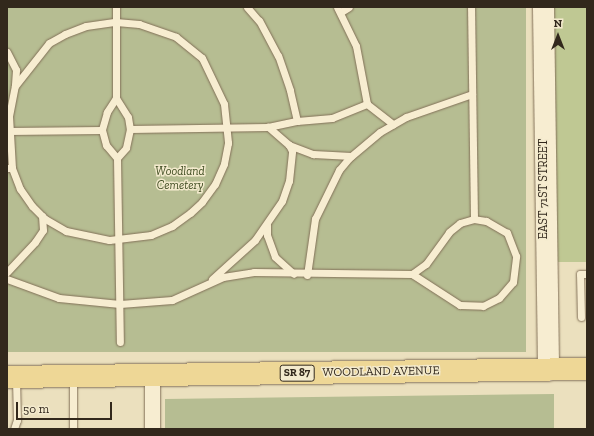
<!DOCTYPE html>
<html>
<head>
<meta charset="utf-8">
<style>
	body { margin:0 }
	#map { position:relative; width:594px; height:436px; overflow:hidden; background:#ebe0be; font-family:"Zilla Slab",serif }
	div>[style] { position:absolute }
	.green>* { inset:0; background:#bfc893; transform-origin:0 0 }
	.cemetery>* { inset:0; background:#b6bd92; transform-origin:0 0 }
	.roads { filter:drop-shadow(0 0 1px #827058) drop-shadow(0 0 1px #827058) }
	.lane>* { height:7px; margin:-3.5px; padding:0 3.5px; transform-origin:3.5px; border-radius:3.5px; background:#f7edd1 }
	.street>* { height:15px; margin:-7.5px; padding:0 7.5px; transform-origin:7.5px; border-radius:7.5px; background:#f7edd1 }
	.secondary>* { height:21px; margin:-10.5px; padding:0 10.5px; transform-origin:10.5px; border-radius:10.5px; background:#f7edd1 }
	.primary>* { height:22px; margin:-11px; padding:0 11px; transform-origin:11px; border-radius:11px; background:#eed796 }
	span { translate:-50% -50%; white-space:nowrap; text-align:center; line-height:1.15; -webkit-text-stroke:3px #f3eacd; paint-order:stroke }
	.shield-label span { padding:1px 3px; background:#f3eacd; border:1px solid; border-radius:3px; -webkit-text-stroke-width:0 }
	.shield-label { font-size:11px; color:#32281c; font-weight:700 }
	.park-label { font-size:12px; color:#414e23; font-style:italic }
	.street-label { font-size:12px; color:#32281c }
	.frame { position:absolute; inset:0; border:8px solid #32281c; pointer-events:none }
	.north { position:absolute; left:538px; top:16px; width:40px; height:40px; -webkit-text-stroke:3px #f3eacd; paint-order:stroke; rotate:0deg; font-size:11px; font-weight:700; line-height:16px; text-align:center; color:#32281c }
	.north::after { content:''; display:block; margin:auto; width:14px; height:18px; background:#32281c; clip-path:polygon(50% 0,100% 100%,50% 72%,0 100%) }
	.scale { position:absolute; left:16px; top:402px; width:96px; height:18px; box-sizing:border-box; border:2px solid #32281c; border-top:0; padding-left:5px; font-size:12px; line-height:14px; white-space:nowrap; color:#32281c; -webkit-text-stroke:3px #f3eacd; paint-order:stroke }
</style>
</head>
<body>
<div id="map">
	<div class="green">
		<div style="left:552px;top:7px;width:35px;height:255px"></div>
	</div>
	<div class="cemetery">
		<div style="left:7px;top:7px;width:519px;height:345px"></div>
		<div style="clip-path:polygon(554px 394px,554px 429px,165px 429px,165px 399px)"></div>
	</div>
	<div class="roads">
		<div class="lane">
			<div style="left:116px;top:7px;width:91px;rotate:90deg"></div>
			<div style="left:116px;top:98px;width:17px;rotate:123deg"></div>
			<div style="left:107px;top:112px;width:19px;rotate:106deg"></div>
			<div style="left:102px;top:130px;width:16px;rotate:75deg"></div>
			<div style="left:106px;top:145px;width:17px;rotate:50deg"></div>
			<div style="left:117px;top:158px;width:184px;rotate:89.1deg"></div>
			<div style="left:341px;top:12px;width:9px;rotate:-32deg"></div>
			<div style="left:7px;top:52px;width:20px;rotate:63deg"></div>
			<div style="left:16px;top:70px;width:15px;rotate:94deg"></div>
			<div style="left:116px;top:98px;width:22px;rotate:58deg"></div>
			<div style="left:128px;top:117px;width:12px;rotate:81deg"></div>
			<div style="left:130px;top:129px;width:19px;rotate:102deg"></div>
			<div style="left:126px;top:148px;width:13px;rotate:132deg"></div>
			<div style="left:367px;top:104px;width:33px;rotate:38deg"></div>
			<div style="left:297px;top:121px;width:35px;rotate:-5deg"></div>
			<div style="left:332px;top:118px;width:38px;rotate:-22deg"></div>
			<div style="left:367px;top:104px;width:59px;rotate:-100.7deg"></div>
			<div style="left:356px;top:46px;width:43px;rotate:-116deg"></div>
			<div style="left:7px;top:128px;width:3px;rotate:72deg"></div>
			<div style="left:8px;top:131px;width:94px;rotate:-0.6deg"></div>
			<div style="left:130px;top:129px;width:138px;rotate:-0.8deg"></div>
			<div style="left:268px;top:127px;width:30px;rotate:-12deg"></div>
			<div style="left:297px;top:121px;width:32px;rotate:-103deg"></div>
			<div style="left:290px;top:90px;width:36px;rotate:-109deg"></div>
			<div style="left:278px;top:56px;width:40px;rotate:-118deg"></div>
			<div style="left:259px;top:21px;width:18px;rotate:-131deg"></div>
			<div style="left:289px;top:145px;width:26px;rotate:21deg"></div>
			<div style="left:313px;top:154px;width:38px;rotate:3deg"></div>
			<div style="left:7px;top:168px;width:5px"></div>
			<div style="left:12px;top:168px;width:52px;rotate:-93.3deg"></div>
			<div style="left:9px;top:116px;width:31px;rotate:-79deg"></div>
			<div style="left:15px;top:86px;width:55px;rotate:-51.7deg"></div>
			<div style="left:49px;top:43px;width:18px;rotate:-29deg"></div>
			<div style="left:65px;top:34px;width:22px;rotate:-21deg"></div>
			<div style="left:86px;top:26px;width:30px;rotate:-8deg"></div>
			<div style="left:116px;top:22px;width:23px;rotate:5deg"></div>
			<div style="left:139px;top:24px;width:39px;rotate:19deg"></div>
			<div style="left:176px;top:37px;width:33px;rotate:39deg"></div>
			<div style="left:202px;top:58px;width:51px;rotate:64.4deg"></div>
			<div style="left:224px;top:104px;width:39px;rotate:84deg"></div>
			<div style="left:228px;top:143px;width:21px;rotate:101deg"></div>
			<div style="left:224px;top:164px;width:22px;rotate:114deg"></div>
			<div style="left:215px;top:184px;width:22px;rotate:126deg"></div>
			<div style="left:202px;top:202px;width:16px;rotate:137deg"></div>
			<div style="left:190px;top:213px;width:22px;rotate:144deg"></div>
			<div style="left:172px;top:226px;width:23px;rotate:157deg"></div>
			<div style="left:151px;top:235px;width:42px;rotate:173.2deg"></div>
			<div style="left:109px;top:240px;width:44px;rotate:-168.2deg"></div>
			<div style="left:66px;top:231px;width:24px;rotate:-150deg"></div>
			<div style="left:45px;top:219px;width:18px;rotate:-135deg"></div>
			<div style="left:32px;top:206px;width:21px;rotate:-125deg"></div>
			<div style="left:20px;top:189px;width:22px;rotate:-111deg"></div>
			<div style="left:267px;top:225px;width:10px;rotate:90deg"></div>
			<div style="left:267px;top:235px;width:23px;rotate:70deg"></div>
			<div style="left:275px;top:257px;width:25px;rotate:42deg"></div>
			<div style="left:7px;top:272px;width:41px;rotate:-47deg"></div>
			<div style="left:35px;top:242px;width:14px;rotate:-56deg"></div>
			<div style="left:43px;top:230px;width:14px;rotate:-94deg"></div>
			<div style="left:412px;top:274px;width:17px;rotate:-36deg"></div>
			<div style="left:426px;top:264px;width:39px;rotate:-54deg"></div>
			<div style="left:449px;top:232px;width:14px;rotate:-39deg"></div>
			<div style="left:460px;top:223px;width:15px;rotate:-16deg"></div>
			<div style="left:307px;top:275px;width:57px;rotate:-81.9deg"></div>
			<div style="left:315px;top:219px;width:55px;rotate:-63.9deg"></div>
			<div style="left:339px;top:170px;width:16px;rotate:-50deg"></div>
			<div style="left:349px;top:158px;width:40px;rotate:-40deg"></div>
			<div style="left:380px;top:132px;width:30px;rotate:-30deg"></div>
			<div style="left:406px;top:117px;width:70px;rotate:-19.2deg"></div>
			<div style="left:7px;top:279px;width:55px;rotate:20.1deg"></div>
			<div style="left:59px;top:298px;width:61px;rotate:5.6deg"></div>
			<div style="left:120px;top:304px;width:52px;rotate:-4.4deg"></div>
			<div style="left:172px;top:300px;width:56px;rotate:-24.3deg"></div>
			<div style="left:223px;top:277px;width:31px;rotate:-9deg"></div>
			<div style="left:254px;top:272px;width:158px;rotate:0.7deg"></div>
			<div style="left:412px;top:274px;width:57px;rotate:32.9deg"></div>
			<div style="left:460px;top:305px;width:23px;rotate:2deg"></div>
			<div style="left:483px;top:306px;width:18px;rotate:-27deg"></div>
			<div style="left:499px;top:298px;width:21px;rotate:-49deg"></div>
			<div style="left:513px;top:282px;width:26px;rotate:-83deg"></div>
			<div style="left:516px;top:256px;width:25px;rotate:-111deg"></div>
			<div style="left:507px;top:233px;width:24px;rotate:-150deg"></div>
			<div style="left:486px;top:221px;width:12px;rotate:-171deg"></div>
			<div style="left:474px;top:219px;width:212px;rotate:-90.8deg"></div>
			<div style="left:212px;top:279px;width:58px;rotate:-42.2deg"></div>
			<div style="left:255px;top:240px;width:47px;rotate:-55.3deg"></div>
			<div style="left:282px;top:201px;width:21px;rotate:-71deg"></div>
			<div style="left:289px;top:181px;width:30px;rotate:-84deg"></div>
			<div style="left:292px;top:151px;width:7px;rotate:-117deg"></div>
			<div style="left:289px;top:145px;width:28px;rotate:-139deg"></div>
			<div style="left:581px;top:317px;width:43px;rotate:-91.3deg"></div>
			<div style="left:580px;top:274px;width:7px"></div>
			<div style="left:73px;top:379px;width:50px;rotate:90deg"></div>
			<div style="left:14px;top:429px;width:9px;rotate:-72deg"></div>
			<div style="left:17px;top:420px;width:40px;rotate:-91.4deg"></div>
		</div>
		<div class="street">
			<div style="left:152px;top:429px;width:54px;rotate:-90deg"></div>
		</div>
		<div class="secondary">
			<div style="left:543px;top:7px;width:363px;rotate:89.2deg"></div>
		</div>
		<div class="primary">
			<div style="left:7px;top:377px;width:580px;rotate:-0.79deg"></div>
		</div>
	</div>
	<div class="shield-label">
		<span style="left:297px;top:373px">SR 87</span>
	</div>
	<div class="park-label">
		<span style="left:180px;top:179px">Woodland<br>Cemetery</span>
	</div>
	<div class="street-label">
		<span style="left:544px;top:189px;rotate:-90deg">EAST 71ST STREET</span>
		<span style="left:381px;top:372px;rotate:-1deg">WOODLAND AVENUE</span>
	</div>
	<div class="frame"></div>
	<div class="north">N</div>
	<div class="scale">50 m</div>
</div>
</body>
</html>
